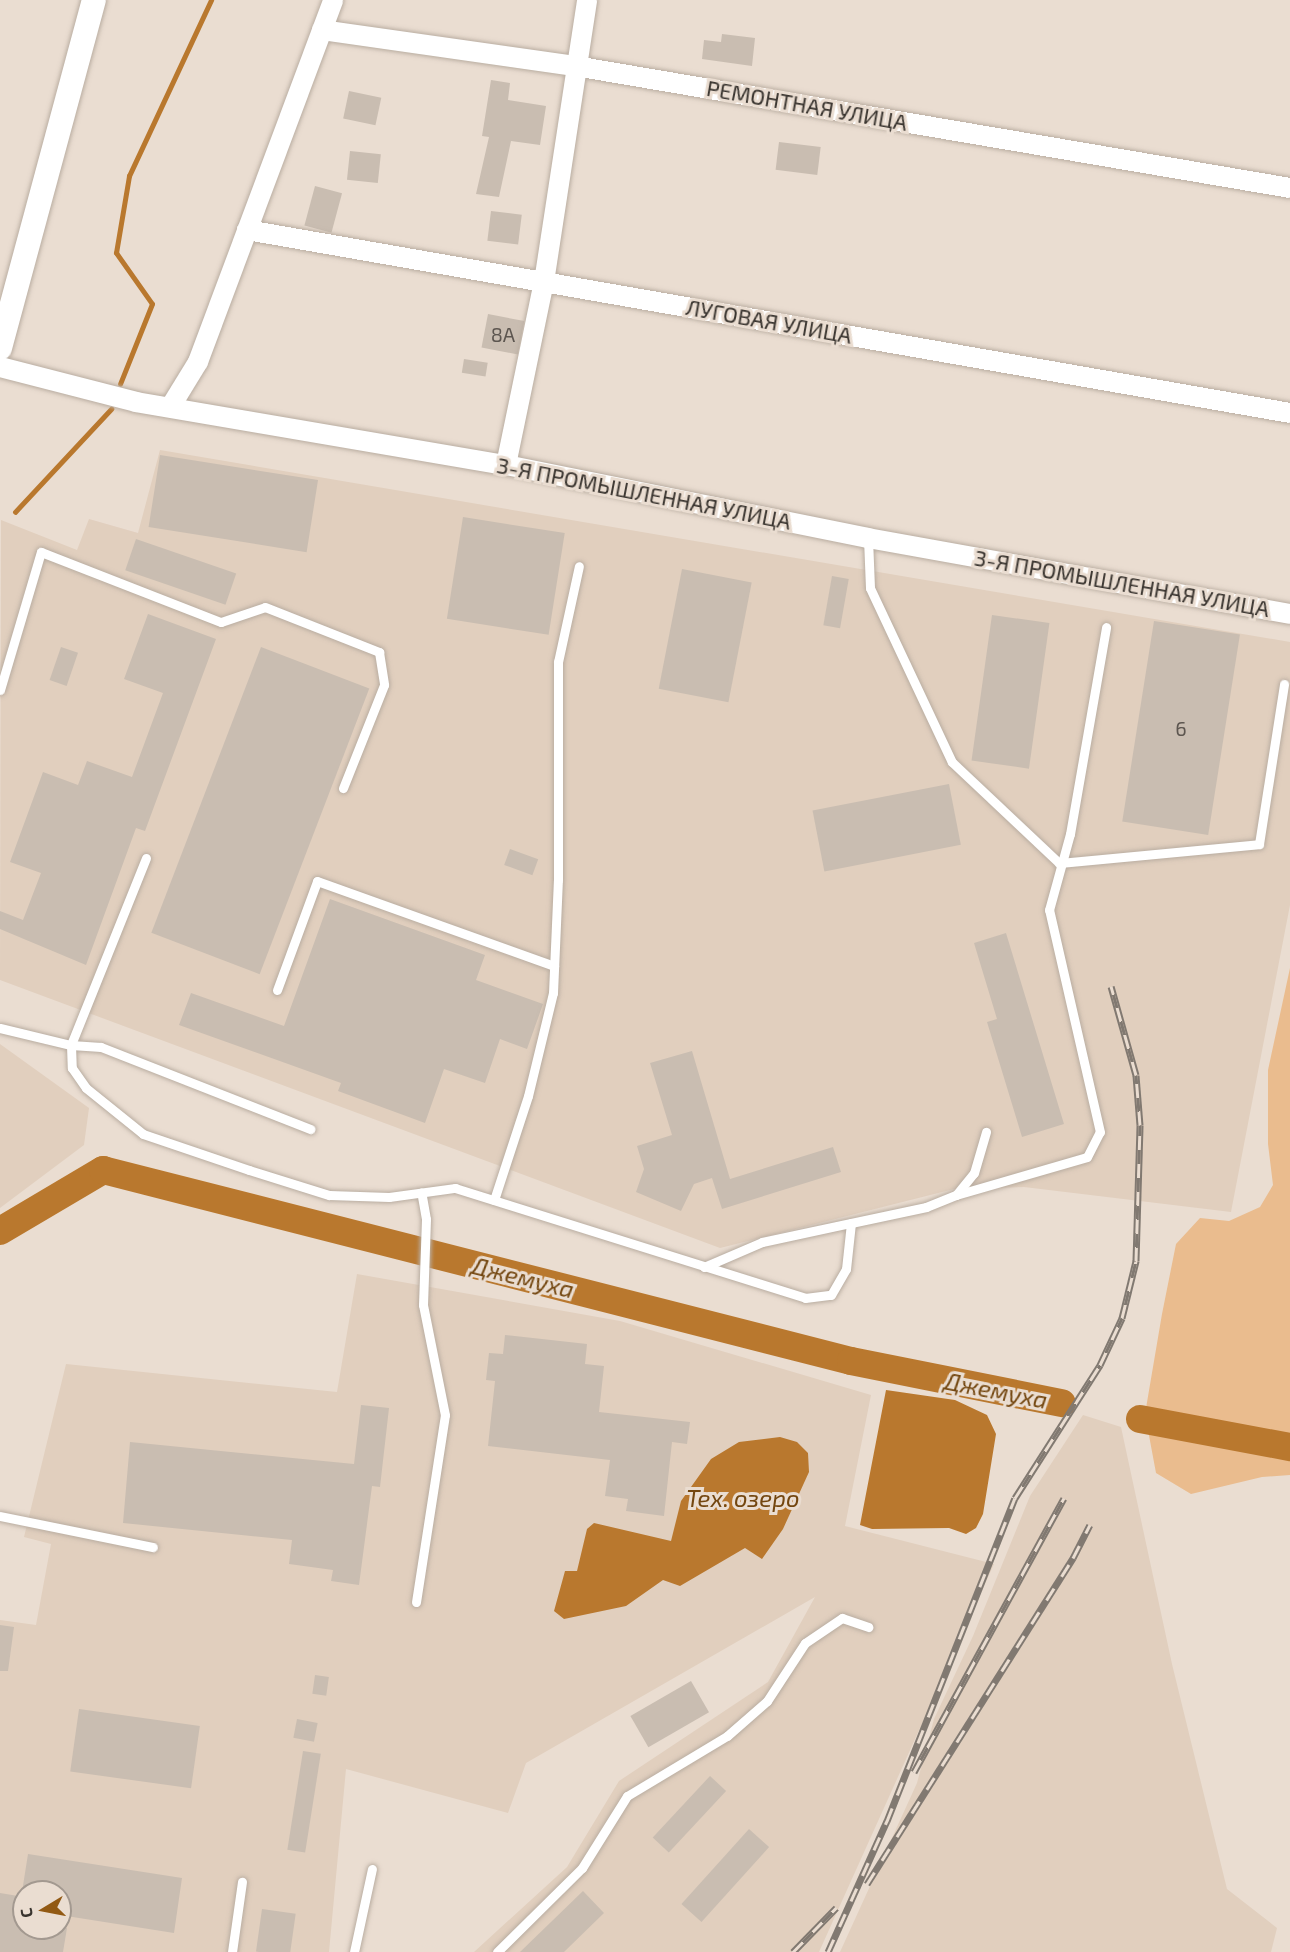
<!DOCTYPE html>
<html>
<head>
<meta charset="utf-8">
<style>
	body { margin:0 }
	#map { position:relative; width:1290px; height:1952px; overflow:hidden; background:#eaddd1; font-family:"Exo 2",sans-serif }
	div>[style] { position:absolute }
	.built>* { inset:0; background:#e1cfbe }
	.green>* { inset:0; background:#eabc8e }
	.water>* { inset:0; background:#b9782e }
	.stream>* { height:4.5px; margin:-2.25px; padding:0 2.25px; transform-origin:2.25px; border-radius:2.25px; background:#b9782e }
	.river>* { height:28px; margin:-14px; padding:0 14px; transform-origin:14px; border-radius:14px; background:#b9782e }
	.building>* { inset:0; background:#c9bdb1; transform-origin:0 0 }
	.roads { filter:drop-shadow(0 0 2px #b9ada1) drop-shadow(0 0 2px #b9ada1) }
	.service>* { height:9px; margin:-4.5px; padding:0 4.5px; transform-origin:4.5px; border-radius:4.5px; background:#fff }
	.minor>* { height:20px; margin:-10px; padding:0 10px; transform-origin:10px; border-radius:10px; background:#fff }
	.tertiary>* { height:24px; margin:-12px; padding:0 12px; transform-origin:12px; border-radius:12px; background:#fff }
	.rail>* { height:7px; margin-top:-3.5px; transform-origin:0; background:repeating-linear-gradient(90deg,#eaddd1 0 14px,#817971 0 28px); box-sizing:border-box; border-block:2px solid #817971 }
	span { translate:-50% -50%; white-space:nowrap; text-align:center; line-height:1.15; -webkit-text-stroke:6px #eaddd1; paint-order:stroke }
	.number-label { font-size:20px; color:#5d5650 }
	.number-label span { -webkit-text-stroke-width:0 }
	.street-label { font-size:22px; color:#39342f }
	.water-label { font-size:24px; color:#73460f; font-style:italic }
	.north { position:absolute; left:12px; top:1880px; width:60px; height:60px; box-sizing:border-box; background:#eaddd1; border:2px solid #a39990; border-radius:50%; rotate:260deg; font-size:16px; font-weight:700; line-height:24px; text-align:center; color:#39342f }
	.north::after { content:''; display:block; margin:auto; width:21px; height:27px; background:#925913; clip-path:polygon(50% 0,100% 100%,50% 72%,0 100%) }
</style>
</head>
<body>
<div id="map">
	<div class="built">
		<div style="clip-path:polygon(160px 450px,1290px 642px,1290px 905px,1231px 1212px,1024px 1187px,954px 1189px,720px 1248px,0 980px,1px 520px,77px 550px,89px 519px,138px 533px)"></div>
		<div style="clip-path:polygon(0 1044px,89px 1108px,84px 1145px,0 1208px)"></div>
		<div style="clip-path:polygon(evenodd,357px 1274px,620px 1321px,871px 1395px,845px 1526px,994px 1564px,819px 1952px,474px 1952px,567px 1867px,619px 1781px,768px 1682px,815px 1597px,526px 1763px,508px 1813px,346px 1769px,329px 1952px,0 1952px,0 1620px,36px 1625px,51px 1544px,24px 1537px,66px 1364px,337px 1392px,357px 1274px,24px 1892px,60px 1892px,60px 1928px,24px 1928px,24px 1892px)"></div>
		<div style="clip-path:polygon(1083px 1415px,1121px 1427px,1172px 1664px,1227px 1889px,1277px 1928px,1271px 1952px,840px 1952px,917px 1783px,934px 1719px,973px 1636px,1030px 1496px)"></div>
	</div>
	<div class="green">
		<div style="clip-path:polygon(1290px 968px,1290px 1475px,1262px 1477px,1191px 1494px,1156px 1473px,1145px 1414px,1162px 1314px,1176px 1244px,1200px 1218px,1229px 1221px,1260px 1207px,1273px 1185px,1268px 1144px,1268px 1070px)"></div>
	</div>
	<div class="water">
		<div style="clip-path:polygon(886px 1390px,955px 1400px,987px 1415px,996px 1434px,983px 1514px,976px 1528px,966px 1534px,949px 1528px,872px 1529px,860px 1525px)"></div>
		<div style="clip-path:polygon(780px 1437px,797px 1442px,808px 1453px,809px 1472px,783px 1529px,762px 1559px,745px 1548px,680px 1586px,663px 1580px,626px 1606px,564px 1619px,554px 1611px,565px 1571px,577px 1571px,587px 1529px,594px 1523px,671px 1541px,681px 1501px,711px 1459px,739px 1442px)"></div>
	</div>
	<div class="stream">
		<div style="left:120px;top:384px;width:86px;rotate:-68.2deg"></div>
		<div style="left:152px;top:304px;width:62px;rotate:-125.2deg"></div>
		<div style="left:116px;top:253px;width:78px;rotate:-80.4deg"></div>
		<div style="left:129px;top:176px;width:194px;rotate:-65deg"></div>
		<div style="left:15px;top:512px;width:141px;rotate:-47deg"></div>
	</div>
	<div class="river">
		<div style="left:0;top:1231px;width:120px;rotate:-30.6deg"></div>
		<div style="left:103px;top:1170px;width:772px;rotate:14.32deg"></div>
		<div style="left:851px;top:1361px;width:215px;rotate:11.3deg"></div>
		<div style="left:1140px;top:1419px;width:153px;rotate:10.6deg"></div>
	</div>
	<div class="building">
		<div style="clip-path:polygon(722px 34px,755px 38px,752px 66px,702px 59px,704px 40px,721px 42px)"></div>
		<div style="clip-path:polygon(491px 80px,510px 83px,508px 100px,546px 106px,540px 145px,511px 141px,499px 197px,476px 194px,489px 137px,482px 136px)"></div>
		<div style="left:349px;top:91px;width:33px;height:28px;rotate:12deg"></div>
		<div style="left:779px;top:142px;width:42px;height:28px;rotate:7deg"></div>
		<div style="left:350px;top:151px;width:31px;height:29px;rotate:6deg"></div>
		<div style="left:315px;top:186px;width:28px;height:41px;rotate:15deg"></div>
		<div style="left:491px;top:211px;width:31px;height:30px;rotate:7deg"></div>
		<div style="left:488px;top:314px;width:37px;height:34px;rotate:11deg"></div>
		<div style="left:464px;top:359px;width:24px;height:14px;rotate:9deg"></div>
		<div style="left:160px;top:455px;width:160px;height:73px;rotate:9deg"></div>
		<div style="left:463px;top:517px;width:103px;height:103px;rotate:9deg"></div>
		<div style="left:136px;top:539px;width:106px;height:33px;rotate:19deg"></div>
		<div style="left:682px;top:569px;width:71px;height:122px;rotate:11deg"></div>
		<div style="left:832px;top:576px;width:17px;height:50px;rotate:10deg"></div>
		<div style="clip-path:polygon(148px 614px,216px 639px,145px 831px,136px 828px,86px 965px,0 929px,0 911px,23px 920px,41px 873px,10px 862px,43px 772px,78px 785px,87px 761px,132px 777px,163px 693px,124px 679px)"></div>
		<div style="left:992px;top:615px;width:58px;height:147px;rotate:8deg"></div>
		<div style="left:1154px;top:621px;width:87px;height:203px;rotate:9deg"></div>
		<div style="left:61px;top:647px;width:18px;height:35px;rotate:19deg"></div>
		<div style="left:261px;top:647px;width:116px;height:306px;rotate:21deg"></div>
		<div style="left:949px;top:784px;width:62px;height:139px;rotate:79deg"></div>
		<div style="left:510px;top:849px;width:30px;height:17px;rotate:20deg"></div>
		<div style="clip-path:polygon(330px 899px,485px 955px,476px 980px,543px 1004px,527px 1049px,500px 1039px,485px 1083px,444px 1069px,425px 1123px,338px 1091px,341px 1083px,179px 1025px,191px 993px,284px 1026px)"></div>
		<div style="clip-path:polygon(1006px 933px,1064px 1124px,1022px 1137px,987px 1022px,997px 1019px,974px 943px)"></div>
		<div style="clip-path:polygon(692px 1051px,730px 1179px,833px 1147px,841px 1172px,722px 1209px,712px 1178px,694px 1184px,681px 1211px,636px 1192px,644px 1169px,637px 1146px,672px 1135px,650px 1063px)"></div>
		<div style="clip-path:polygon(505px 1335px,587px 1344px,585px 1364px,604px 1366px,599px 1412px,690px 1422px,687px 1444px,672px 1442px,664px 1516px,626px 1511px,628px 1499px,605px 1496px,610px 1460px,488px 1446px,495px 1381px,486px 1380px,489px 1353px,503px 1354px)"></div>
		<div style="clip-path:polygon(361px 1405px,389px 1408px,380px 1487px,372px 1486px,359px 1585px,331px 1581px,333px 1570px,289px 1564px,292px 1540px,123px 1523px,130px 1442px,354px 1464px)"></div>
		<div style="clip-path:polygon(0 1625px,14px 1627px,8px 1671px,0 1671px)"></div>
		<div style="left:315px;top:1675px;width:14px;height:19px;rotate:8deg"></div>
		<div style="left:691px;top:1681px;width:36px;height:70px;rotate:60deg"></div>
		<div style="left:79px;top:1709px;width:122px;height:63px;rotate:8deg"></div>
		<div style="left:297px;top:1719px;width:21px;height:19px;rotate:11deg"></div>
		<div style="left:303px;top:1751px;width:18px;height:100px;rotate:9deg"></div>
		<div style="left:710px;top:1776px;width:22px;height:84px;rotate:43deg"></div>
		<div style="left:749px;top:1829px;width:27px;height:101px;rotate:42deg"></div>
		<div style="clip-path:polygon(28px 1854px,182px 1878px,174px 1933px,60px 1915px,60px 1892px,22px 1892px)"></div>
		<div style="clip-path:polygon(583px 1891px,604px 1913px,564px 1952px,520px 1952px)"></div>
		<div style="clip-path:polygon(0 1893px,24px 1897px,24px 1928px,67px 1928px,63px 1952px,0 1952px)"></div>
		<div style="left:262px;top:1909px;width:34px;height:43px;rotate:8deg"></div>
	</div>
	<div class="roads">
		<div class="service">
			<div style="left:868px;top:538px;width:50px;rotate:87.7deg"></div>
			<div style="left:870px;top:588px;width:192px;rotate:64.8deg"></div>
			<div style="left:952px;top:762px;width:147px;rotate:43.3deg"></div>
			<div style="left:1059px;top:863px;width:201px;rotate:-5.4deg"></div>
			<div style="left:1259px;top:844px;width:162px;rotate:-81.1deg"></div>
			<div style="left:0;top:690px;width:144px;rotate:-73.5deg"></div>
			<div style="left:41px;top:552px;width:193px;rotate:21.3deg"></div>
			<div style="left:221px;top:622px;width:46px;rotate:-18.8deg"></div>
			<div style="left:265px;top:607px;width:123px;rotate:21.5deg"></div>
			<div style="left:379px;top:652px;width:33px;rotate:81deg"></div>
			<div style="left:384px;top:685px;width:111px;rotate:111.7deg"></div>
			<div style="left:146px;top:858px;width:201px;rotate:111.9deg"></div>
			<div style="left:71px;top:1045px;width:30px;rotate:4deg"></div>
			<div style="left:101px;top:1047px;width:225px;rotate:21.4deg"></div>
			<div style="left:277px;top:990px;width:116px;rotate:-69.8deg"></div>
			<div style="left:317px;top:881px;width:252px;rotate:19.7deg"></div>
			<div style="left:0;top:1028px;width:73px;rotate:13.5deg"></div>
			<div style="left:71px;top:1045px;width:23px;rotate:88deg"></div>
			<div style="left:72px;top:1068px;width:24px;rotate:55deg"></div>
			<div style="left:86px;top:1088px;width:73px;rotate:38.9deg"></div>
			<div style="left:143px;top:1134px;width:112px;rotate:18.8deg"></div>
			<div style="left:249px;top:1170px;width:84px;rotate:17.4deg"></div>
			<div style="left:329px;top:1195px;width:60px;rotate:1.9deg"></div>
			<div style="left:389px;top:1197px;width:67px;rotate:-7.8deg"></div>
			<div style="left:455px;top:1188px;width:367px;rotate:17.4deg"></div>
			<div style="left:805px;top:1298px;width:26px;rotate:-7deg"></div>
			<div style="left:831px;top:1295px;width:30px;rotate:-60deg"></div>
			<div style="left:846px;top:1269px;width:46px;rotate:-83.8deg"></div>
			<div style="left:851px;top:1223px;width:77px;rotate:-12deg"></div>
			<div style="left:926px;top:1207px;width:32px;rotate:-22deg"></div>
			<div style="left:956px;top:1195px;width:28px;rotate:-51deg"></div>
			<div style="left:974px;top:1173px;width:43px;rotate:-73.7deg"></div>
			<div style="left:956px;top:1195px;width:136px;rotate:-16.2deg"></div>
			<div style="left:1087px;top:1157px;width:28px;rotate:-63deg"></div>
			<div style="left:1100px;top:1132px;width:228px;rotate:-102.9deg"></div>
			<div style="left:1049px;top:910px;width:79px;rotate:-74.6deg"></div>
			<div style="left:1070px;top:834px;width:210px;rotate:-80.1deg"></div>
			<div style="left:494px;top:1200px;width:109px;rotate:-71.9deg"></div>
			<div style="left:528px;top:1096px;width:106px;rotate:-76.4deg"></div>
			<div style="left:553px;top:993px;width:113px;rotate:-87.5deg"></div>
			<div style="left:558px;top:880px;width:218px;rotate:-90deg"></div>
			<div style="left:558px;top:662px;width:98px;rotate:-77.7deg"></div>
			<div style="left:704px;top:1267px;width:63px;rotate:-23.3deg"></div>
			<div style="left:762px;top:1242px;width:91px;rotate:-12.1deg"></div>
			<div style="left:0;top:1516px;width:156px;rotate:11.5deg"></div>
			<div style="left:416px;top:1602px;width:189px;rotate:-81.2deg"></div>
			<div style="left:445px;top:1415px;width:112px;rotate:-101.3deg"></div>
			<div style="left:423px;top:1305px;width:86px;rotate:-88deg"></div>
			<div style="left:426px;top:1219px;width:27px;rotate:-100deg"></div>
			<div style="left:232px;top:1952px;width:71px;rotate:-81.9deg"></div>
			<div style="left:354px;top:1952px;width:85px;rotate:-77.8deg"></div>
			<div style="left:497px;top:1952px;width:120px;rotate:-44.7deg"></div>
			<div style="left:582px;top:1868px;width:85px;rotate:-58deg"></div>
			<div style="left:627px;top:1796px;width:117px;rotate:-31deg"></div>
			<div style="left:727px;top:1736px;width:53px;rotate:-41.2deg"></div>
			<div style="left:767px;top:1701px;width:69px;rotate:-56.8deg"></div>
			<div style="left:805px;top:1643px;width:45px;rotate:-34deg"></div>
			<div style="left:842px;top:1618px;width:28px;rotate:19deg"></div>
		</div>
		<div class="minor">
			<div style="left:322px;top:30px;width:256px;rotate:8.1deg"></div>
			<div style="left:575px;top:66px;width:725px;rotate:9.68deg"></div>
			<div style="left:247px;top:230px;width:1059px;rotate:9.95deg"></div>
			<div style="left:0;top:367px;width:140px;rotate:14.4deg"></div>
			<div style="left:136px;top:402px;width:375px;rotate:9.7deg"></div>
			<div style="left:506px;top:465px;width:369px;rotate:11.4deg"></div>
			<div style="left:868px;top:538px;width:429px;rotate:10.2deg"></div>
			<div style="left:171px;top:406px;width:52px;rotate:-58.5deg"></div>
			<div style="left:198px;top:362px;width:386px;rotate:-69.5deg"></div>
			<div style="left:506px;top:465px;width:187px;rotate:-78.3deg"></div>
			<div style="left:544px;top:282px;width:285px;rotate:-81.3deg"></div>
		</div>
		<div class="tertiary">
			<div style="left:0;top:348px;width:360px;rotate:-74.9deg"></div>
		</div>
	</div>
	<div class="rail">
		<div style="left:914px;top:1772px;width:312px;rotate:-61.3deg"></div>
		<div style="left:867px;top:1884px;width:386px;rotate:-57.7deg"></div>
		<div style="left:1073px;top:1558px;width:37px;rotate:-63deg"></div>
		<div style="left:793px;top:1952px;width:62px;rotate:-45.7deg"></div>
		<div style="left:828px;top:1952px;width:144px;rotate:-65.8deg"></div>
		<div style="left:887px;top:1821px;width:347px;rotate:-68.4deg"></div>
		<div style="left:1015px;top:1498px;width:158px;rotate:-57.4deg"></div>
		<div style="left:1100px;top:1365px;width:52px;rotate:-64.9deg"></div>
		<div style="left:1122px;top:1318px;width:59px;rotate:-76.2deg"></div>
		<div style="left:1136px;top:1261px;width:136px;rotate:-88.3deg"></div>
		<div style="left:1140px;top:1125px;width:50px;rotate:-94.6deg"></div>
		<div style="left:1136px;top:1075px;width:92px;rotate:-105.7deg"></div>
	</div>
	<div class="number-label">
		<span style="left:503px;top:334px">8А</span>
		<span style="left:1181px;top:728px">6</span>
	</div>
	<div class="street-label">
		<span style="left:807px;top:105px;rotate:10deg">РЕМОНТНАЯ УЛИЦА</span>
		<span style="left:769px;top:321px;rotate:10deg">ЛУГОВАЯ УЛИЦА</span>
		<span style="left:644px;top:493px;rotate:11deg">3-Я ПРОМЫШЛЕННАЯ УЛИЦА</span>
		<span style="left:1122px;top:583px;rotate:10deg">3-Я ПРОМЫШЛЕННАЯ УЛИЦА</span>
	</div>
	<div class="water-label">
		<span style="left:523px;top:1277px;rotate:14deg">Джемуха</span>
		<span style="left:996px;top:1390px;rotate:11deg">Джемуха</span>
		<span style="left:743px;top:1498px">Тех. озеро</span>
	</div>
	<div class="north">С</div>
</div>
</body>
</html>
